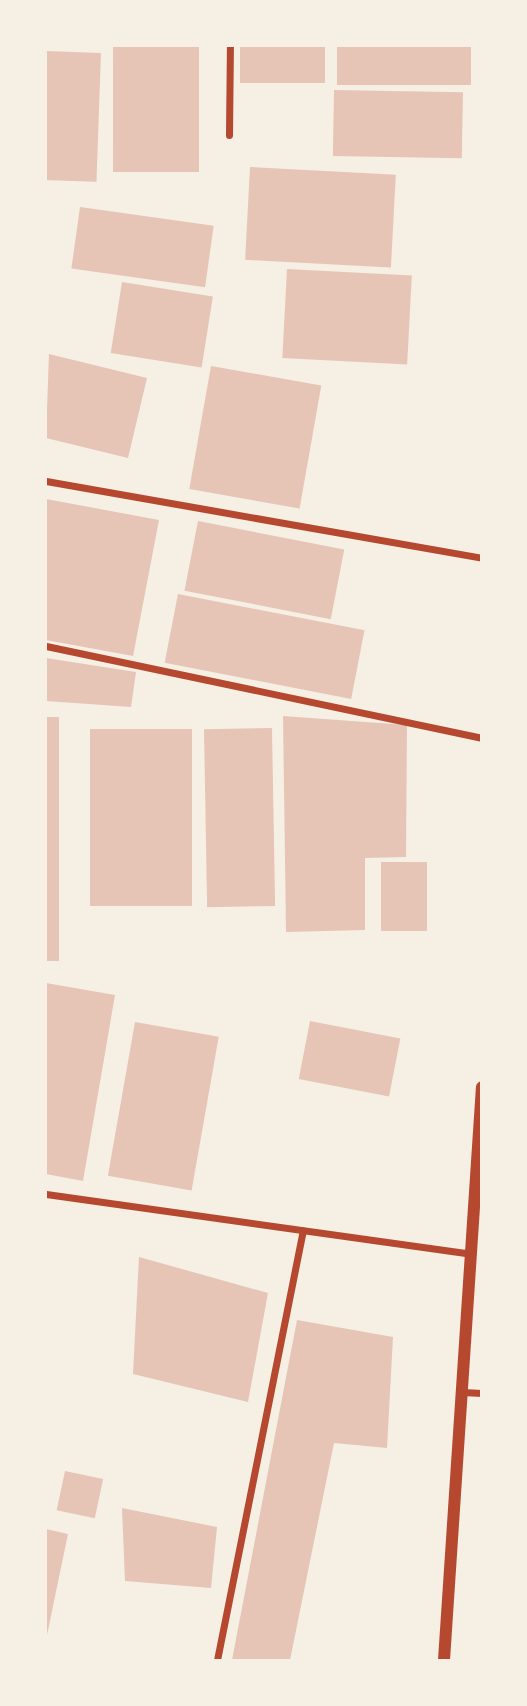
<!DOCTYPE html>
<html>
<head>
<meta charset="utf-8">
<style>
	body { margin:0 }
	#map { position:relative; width:527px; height:1706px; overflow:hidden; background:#f6efe4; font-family:Commissioner,sans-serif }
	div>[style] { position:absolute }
	.building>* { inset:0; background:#e6c5b7; transform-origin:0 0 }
	.minor>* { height:7px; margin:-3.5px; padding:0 3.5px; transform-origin:3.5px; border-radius:3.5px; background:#b5482f }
	.tertiary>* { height:12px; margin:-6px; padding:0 6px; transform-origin:6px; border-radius:6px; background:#b5482f }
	span { translate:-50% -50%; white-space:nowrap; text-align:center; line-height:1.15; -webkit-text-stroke:6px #f6efe4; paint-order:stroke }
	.frame { position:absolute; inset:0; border:47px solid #f6efe4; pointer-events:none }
</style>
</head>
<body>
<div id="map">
	<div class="building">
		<div style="left:113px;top:46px;width:86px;height:126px"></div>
		<div style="left:240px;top:46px;width:85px;height:37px"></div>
		<div style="left:337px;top:46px;width:134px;height:39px"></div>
		<div style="left:46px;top:51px;width:55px;height:129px;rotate:2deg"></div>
		<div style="left:334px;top:90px;width:129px;height:66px;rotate:1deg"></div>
		<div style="left:250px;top:167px;width:146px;height:93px;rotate:3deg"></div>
		<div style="left:80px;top:207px;width:135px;height:62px;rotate:8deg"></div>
		<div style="left:287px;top:269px;width:125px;height:89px;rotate:3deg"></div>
		<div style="left:122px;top:282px;width:92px;height:72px;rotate:9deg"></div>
		<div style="clip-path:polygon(49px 354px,147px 378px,128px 458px,46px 438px)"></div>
		<div style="left:211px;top:366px;width:112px;height:125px;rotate:10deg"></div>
		<div style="clip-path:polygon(46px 499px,159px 520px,133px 656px,46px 640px)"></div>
		<div style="left:198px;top:521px;width:149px;height:71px;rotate:11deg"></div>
		<div style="left:178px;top:594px;width:190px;height:70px;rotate:11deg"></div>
		<div style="clip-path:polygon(46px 658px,136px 672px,131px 707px,46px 701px)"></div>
		<div style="clip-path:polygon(283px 716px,407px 725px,406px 857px,365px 858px,365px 930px,286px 932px)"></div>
		<div style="left:46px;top:717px;width:13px;height:244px"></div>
		<div style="left:272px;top:728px;width:178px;height:68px;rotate:89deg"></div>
		<div style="left:192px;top:729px;width:177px;height:102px;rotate:90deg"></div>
		<div style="left:381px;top:862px;width:46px;height:69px"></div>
		<div style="clip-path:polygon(46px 983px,115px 995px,83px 1181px,46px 1174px)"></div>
		<div style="left:310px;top:1021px;width:92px;height:59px;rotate:11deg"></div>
		<div style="left:135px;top:1022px;width:85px;height:156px;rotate:10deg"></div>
		<div style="clip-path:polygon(139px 1257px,268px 1293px,248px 1402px,133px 1374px)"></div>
		<div style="clip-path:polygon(297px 1320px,393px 1337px,387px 1448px,334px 1443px,290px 1660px,232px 1660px)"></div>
		<div style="left:65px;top:1471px;width:39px;height:40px;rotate:12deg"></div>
		<div style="clip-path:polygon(122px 1508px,217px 1527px,211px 1588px,125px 1581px)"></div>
		<div style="clip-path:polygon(46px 1529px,68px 1534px,47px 1635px,46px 1635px)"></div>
	</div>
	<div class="minor">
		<div style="left:229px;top:135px;width:89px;rotate:-89.4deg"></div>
		<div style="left:46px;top:481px;width:443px;rotate:10deg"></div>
		<div style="left:46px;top:646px;width:446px;rotate:11.9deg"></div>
		<div style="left:46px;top:1194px;width:429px;rotate:8deg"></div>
		<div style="left:462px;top:1392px;width:20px;rotate:3deg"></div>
		<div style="left:217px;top:1660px;width:438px;rotate:-78.7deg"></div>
	</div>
	<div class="tertiary">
		<div style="left:444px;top:1660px;width:574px;rotate:-86.21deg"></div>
	</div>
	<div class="frame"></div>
</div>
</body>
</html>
